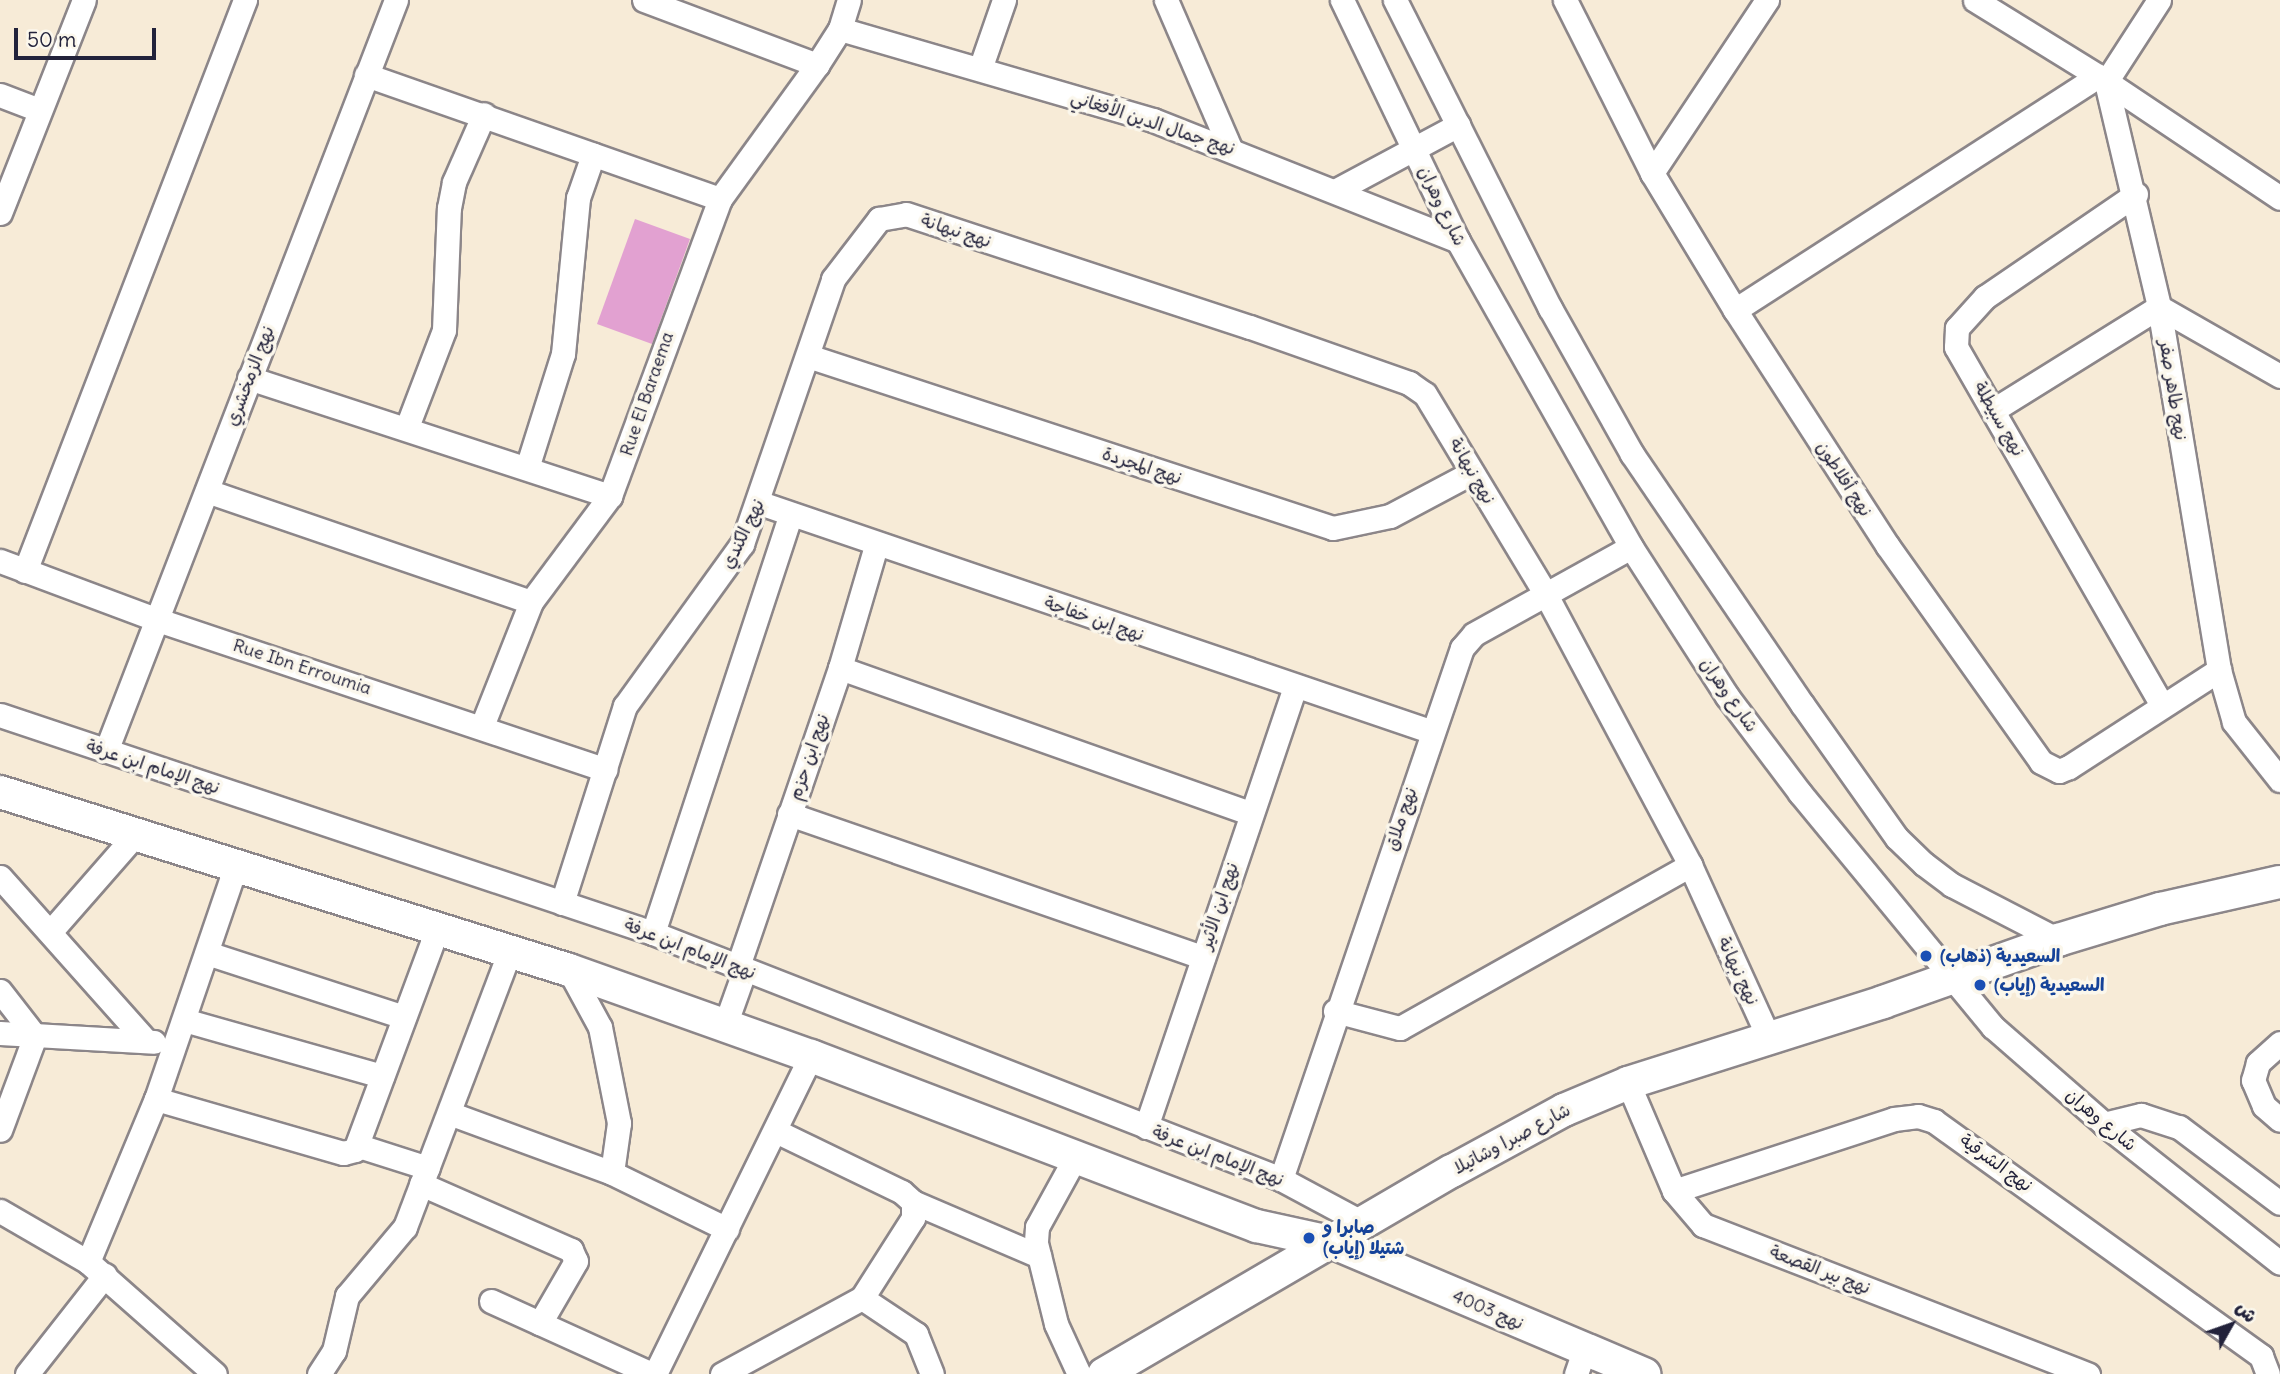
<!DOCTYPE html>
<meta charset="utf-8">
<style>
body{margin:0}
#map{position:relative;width:2280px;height:1374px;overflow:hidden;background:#f7ebd7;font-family:Delius,"Playpen Sans Arabic",sans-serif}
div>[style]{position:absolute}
.building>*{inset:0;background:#e2a1d1}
.roads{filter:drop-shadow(2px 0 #8c8689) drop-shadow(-2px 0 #8c8689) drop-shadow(0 2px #8c8689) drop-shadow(0 -2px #8c8689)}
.street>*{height:23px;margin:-11.5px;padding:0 11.5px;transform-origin:11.5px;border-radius:11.5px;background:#fff}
.secondary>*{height:32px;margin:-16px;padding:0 16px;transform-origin:16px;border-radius:16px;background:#fff}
.dots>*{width:19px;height:19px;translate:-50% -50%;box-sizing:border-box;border:4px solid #fbf7ec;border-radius:50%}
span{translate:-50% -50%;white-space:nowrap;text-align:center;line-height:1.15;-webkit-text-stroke:7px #fbf7ec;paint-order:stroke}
.street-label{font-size:18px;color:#22223b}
.transit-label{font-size:18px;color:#164399;font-weight:700}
.left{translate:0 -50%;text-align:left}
.north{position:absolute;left:2196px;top:1290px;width:70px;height:70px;-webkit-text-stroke:5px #fbf7ec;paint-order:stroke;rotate:50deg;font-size:19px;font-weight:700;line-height:28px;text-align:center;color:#22223b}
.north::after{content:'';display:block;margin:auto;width:24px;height:32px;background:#22223b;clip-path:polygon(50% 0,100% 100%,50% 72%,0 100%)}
.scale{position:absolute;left:14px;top:28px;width:142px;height:32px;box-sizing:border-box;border:4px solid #22223b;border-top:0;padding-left:9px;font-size:21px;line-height:24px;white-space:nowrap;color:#22223b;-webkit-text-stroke:5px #fbf7ec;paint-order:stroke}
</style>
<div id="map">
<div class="building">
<div style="clip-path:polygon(635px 219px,690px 239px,652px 344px,597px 324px)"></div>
</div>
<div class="roads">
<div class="street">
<div style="left:644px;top:0;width:185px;rotate:20.6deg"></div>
<div style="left:817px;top:65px;width:43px;rotate:-57.4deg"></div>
<div style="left:840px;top:29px;width:30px;rotate:-73deg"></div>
<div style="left:1166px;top:0;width:161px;rotate:66.6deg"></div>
<div style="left:1342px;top:0;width:267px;rotate:64.3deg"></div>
<div style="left:1458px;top:241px;width:352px;rotate:60.5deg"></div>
<div style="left:1631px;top:547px;width:177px;rotate:57.2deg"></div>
<div style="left:1727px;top:696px;width:121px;rotate:53deg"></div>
<div style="left:1800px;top:793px;width:303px;rotate:50.5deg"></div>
<div style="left:1993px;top:1027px;width:147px;rotate:41.1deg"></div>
<div style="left:2104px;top:1124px;width:224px;rotate:38.3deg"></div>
<div style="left:1395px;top:0;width:345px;rotate:63.3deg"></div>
<div style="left:1550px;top:308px;width:167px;rotate:60.7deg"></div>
<div style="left:1632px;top:454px;width:302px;rotate:55.8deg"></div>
<div style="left:1802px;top:704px;width:164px;rotate:54.7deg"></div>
<div style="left:1897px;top:838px;width:37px;rotate:44deg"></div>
<div style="left:1924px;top:864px;width:35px;rotate:37deg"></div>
<div style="left:1952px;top:885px;width:119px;rotate:27.4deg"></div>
<div style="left:1565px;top:0;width:194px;rotate:63.3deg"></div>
<div style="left:1652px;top:173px;width:160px;rotate:58.8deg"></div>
<div style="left:1735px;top:310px;width:280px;rotate:57.1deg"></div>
<div style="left:1887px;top:545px;width:266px;rotate:54.6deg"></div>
<div style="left:2041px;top:762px;width:20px;rotate:27deg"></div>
<div style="left:2059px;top:771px;width:11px;rotate:-22deg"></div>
<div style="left:2069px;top:767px;width:179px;rotate:-32.9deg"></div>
<div style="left:1975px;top:0;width:145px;rotate:31.7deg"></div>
<div style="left:2098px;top:76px;width:219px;rotate:33.8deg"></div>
<div style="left:2159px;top:0;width:98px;rotate:122.9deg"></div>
<div style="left:2106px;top:82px;width:231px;rotate:76.7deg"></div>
<div style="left:2159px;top:307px;width:368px;rotate:80.6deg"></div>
<div style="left:2219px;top:670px;width:54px;rotate:73.9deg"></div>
<div style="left:2234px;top:722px;width:74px;rotate:51.6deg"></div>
<div style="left:840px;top:29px;width:326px;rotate:16.2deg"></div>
<div style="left:1153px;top:120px;width:328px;rotate:21.6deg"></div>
<div style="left:980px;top:69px;width:73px;rotate:-70.8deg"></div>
<div style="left:366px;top:75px;width:375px;rotate:19.3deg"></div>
<div style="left:0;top:95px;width:42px;rotate:21deg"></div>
<div style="left:1652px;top:173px;width:208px;rotate:-56.4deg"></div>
<div style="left:1335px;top:191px;width:140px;rotate:-28.2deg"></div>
<div style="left:2136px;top:194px;width:183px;rotate:145.7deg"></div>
<div style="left:1985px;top:297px;width:42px;rotate:132.1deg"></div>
<div style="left:1957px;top:328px;width:19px;rotate:93deg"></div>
<div style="left:1956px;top:347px;width:411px;rotate:60.1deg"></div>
<div style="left:0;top:213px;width:229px;rotate:-68.5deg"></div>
<div style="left:1735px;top:310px;width:432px;rotate:-32.8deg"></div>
<div style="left:808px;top:356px;width:552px;rotate:18.14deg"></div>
<div style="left:1333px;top:528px;width:58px;rotate:-11.9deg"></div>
<div style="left:1390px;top:516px;width:92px;rotate:-28deg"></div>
<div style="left:249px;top:378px;width:380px;rotate:18.1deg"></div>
<div style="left:1995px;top:409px;width:193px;rotate:-31.9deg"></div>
<div style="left:2159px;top:307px;width:139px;rotate:29.7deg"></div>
<div style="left:407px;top:427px;width:104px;rotate:-69.1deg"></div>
<div style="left:444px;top:330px;width:122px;rotate:-87.7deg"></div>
<div style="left:449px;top:208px;width:26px;rotate:-79deg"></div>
<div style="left:454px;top:182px;width:74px;rotate:-66.2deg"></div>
<div style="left:527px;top:468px;width:120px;rotate:-72.5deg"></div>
<div style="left:563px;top:354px;width:157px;rotate:-84.5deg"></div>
<div style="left:578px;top:198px;width:46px;rotate:-70.8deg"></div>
<div style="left:207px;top:491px;width:342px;rotate:18.9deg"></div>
<div style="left:760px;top:503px;width:708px;rotate:18.79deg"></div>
<div style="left:0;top:561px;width:165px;rotate:20.5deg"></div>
<div style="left:155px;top:619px;width:475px;rotate:18.5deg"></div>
<div style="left:25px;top:571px;width:612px;rotate:-68.93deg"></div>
<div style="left:840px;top:668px;width:435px;rotate:19.5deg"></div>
<div style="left:0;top:715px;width:688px;rotate:18.46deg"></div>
<div style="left:653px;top:933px;width:674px;rotate:21.39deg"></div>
<div style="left:1281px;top:1179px;width:95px;rotate:28.2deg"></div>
<div style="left:482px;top:726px;width:133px;rotate:-68.4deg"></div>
<div style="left:531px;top:602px;width:132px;rotate:-53.3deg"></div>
<div style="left:610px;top:496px;width:317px;rotate:-69.7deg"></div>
<div style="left:720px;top:199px;width:165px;rotate:-54.1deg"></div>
<div style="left:106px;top:751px;width:805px;rotate:-68.89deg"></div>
<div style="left:789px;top:814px;width:438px;rotate:19.1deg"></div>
<div style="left:0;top:877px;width:218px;rotate:48.3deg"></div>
<div style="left:562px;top:903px;width:207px;rotate:-72.3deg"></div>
<div style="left:625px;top:706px;width:200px;rotate:-54.2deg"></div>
<div style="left:742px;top:544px;width:280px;rotate:-71deg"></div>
<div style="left:833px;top:279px;width:76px;rotate:-52.5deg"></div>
<div style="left:879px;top:219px;width:27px;rotate:-10deg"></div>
<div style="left:906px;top:214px;width:362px;rotate:18.2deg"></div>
<div style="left:1250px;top:327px;width:169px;rotate:19.4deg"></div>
<div style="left:1409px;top:383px;width:19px;rotate:35deg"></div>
<div style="left:1425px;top:394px;width:232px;rotate:58.9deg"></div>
<div style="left:1545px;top:593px;width:308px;rotate:61.9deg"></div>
<div style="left:1690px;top:865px;width:190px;rotate:65.5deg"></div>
<div style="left:51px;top:931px;width:129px;rotate:-48.8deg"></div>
<div style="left:653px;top:933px;width:441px;rotate:-71.8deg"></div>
<div style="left:207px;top:953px;width:207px;rotate:18deg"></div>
<div style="left:738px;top:966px;width:315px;rotate:-71.1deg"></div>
<div style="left:840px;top:668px;width:127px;rotate:-73.6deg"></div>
<div style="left:569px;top:970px;width:65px;rotate:61.5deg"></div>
<div style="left:600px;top:1027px;width:98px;rotate:78.8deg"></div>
<div style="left:619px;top:1123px;width:50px;rotate:98deg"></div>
<div style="left:612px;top:1173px;width:128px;rotate:26deg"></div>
<div style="left:0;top:991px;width:57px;rotate:52.1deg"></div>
<div style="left:35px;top:1036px;width:100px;rotate:110.4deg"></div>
<div style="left:1335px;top:1011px;width:67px;rotate:14.7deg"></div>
<div style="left:1400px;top:1028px;width:333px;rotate:-29.3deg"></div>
<div style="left:184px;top:1020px;width:206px;rotate:15.8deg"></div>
<div style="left:725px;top:1025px;width:59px;rotate:-70.3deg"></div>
<div style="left:0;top:1033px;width:154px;rotate:3.3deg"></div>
<div style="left:2280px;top:1043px;width:30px;rotate:138deg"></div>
<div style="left:2258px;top:1063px;width:18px;rotate:106deg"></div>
<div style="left:2253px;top:1080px;width:28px;rotate:67deg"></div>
<div style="left:2264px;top:1106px;width:21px;rotate:41deg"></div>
<div style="left:1628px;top:1083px;width:117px;rotate:66.9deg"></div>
<div style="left:1674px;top:1191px;width:45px;rotate:49.5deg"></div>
<div style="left:1703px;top:1225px;width:413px;rotate:21.2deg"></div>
<div style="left:156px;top:1099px;width:195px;rotate:16.1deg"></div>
<div style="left:343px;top:1153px;width:12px;rotate:-14deg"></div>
<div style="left:355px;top:1150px;width:236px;rotate:-69.6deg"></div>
<div style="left:449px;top:1113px;width:174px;rotate:20.2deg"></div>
<div style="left:2104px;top:1124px;width:38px;rotate:-14deg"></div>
<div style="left:2141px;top:1115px;width:40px;rotate:18deg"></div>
<div style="left:2179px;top:1127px;width:126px;rotate:37deg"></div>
<div style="left:1146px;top:1127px;width:465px;rotate:-71.3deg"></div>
<div style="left:359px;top:1146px;width:72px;rotate:17.7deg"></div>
<div style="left:1076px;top:1156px;width:81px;rotate:118.8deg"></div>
<div style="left:1037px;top:1227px;width:16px;rotate:94deg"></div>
<div style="left:1036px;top:1243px;width:83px;rotate:76.1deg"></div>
<div style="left:1056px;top:1324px;width:55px;rotate:65.3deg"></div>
<div style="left:1281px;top:1179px;width:561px;rotate:-71.18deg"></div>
<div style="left:1462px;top:648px;width:18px;rotate:-49deg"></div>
<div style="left:1474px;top:634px;width:179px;rotate:-29deg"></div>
<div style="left:421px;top:1184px;width:164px;rotate:23.7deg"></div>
<div style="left:571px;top:1250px;width:12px;rotate:66deg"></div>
<div style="left:576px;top:1261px;width:72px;rotate:120.1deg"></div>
<div style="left:1674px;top:1191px;width:231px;rotate:-18.1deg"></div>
<div style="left:1894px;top:1119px;width:24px;rotate:-7deg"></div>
<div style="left:1918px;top:1116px;width:17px;rotate:17deg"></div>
<div style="left:1934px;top:1121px;width:403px;rotate:35.7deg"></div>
<div style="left:2261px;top:1356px;width:19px;rotate:69deg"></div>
<div style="left:913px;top:1202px;width:137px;rotate:23.2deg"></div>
<div style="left:0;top:1211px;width:102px;rotate:30.1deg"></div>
<div style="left:88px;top:1262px;width:169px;rotate:41.4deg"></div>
<div style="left:88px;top:1262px;width:177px;rotate:-67.4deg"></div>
<div style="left:156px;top:1099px;width:246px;rotate:-71.1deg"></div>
<div style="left:862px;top:1298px;width:65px;rotate:33.7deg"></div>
<div style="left:916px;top:1334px;width:43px;rotate:68.2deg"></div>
<div style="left:491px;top:1301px;width:177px;rotate:24.4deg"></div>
<div style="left:27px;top:1374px;width:126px;rotate:-51.8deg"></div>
<div style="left:319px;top:1374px;width:27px;rotate:-57deg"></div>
<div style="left:334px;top:1351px;width:57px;rotate:-76.7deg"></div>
<div style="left:347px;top:1296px;width:90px;rotate:-50deg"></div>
<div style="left:405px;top:1227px;width:295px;rotate:-69.2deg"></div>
<div style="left:655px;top:1374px;width:354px;rotate:-63.9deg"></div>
<div style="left:722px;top:1374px;width:159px;rotate:-28.5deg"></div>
<div style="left:862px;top:1298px;width:95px;rotate:-57.5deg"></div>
<div style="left:913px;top:1218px;width:16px;rotate:-90deg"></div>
<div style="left:913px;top:1202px;width:15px;rotate:-138deg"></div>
<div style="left:902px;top:1192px;width:140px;rotate:-154.2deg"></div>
<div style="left:1576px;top:1374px;width:24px;rotate:-71deg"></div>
</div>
<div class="secondary">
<div style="left:0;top:792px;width:596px;rotate:17.37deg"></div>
<div style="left:569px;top:970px;width:257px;rotate:19.6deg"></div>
<div style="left:811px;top:1056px;width:477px;rotate:20.9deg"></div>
<div style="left:1257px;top:1226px;width:79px;rotate:12.4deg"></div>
<div style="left:1334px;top:1243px;width:337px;rotate:22.9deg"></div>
<div style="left:1104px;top:1374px;width:403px;rotate:-30.3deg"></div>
<div style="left:1452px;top:1171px;width:128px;rotate:-28.6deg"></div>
<div style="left:1564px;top:1110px;width:69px;rotate:-22.9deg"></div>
<div style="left:1628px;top:1083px;width:268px;rotate:-17.6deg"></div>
<div style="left:1883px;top:1002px;width:186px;rotate:-19.5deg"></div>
<div style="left:2058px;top:940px;width:107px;rotate:-16.9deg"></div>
<div style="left:2160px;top:909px;width:123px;rotate:-12.7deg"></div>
</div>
</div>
<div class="dots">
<div style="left:1926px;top:956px;background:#1a4fb4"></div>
<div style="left:1980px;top:985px;background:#1a4fb4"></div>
<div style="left:1309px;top:1238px;background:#1a4fb4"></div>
</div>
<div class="street-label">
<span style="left:1153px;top:123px;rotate:18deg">نهج جمال الدين الأفغاني</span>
<span style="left:1442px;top:206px;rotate:64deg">شارع وهران</span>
<span style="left:956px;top:231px;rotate:18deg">نهج نبهانة</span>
<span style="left:250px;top:376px;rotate:-69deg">نهج الزمخشري</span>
<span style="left:2173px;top:390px;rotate:81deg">نهج طاهر صفر</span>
<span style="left:647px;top:394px;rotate:-71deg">Rue El Baraema</span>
<span style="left:1999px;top:419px;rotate:60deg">نهج سبيطلة</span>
<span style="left:1142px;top:466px;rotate:18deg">نهج المجردة</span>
<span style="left:1472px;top:471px;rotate:60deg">نهج نبهانة</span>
<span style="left:1844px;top:479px;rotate:57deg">نهج أفلاطون</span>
<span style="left:743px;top:534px;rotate:-64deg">نهج الكندي</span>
<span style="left:1094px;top:619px;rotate:19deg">نهج إبن خفاجة</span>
<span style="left:302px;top:667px;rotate:18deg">Rue Ibn Erroumia</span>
<span style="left:1729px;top:695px;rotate:55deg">شارع وهران</span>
<span style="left:809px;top:757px;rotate:-71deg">نهج ابن حزم</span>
<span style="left:153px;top:767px;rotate:18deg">نهج الإمام ابن عرفة</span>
<span style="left:1401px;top:819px;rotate:-71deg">نهج ملاق</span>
<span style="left:1219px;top:906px;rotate:-72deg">نهج ابن الأثير</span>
<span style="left:690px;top:949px;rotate:21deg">نهج الإمام ابن عرفة</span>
<span style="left:1738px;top:971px;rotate:65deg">نهج نبهانة</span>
<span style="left:2101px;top:1120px;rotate:40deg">شارع وهران</span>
<span style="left:1512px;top:1139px;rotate:-28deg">شارع صبرا وشاتيلا</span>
<span style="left:1218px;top:1156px;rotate:21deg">نهج الإمام ابن عرفة</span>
<span style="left:1996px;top:1163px;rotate:36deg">نهج الشرقية</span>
<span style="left:1820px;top:1270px;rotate:21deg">نهج بير القصعة</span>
<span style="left:1488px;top:1310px;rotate:23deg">نهج 4003</span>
</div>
<div class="transit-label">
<span class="left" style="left:1940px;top:956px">السعيدية (ذهاب)</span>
<span class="left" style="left:1994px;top:985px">السعيدية (إياب)</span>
<span class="left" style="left:1323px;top:1238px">صابرا و<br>شتيلا (إياب)</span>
</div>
<div class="north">ش</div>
<div class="scale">50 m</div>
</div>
